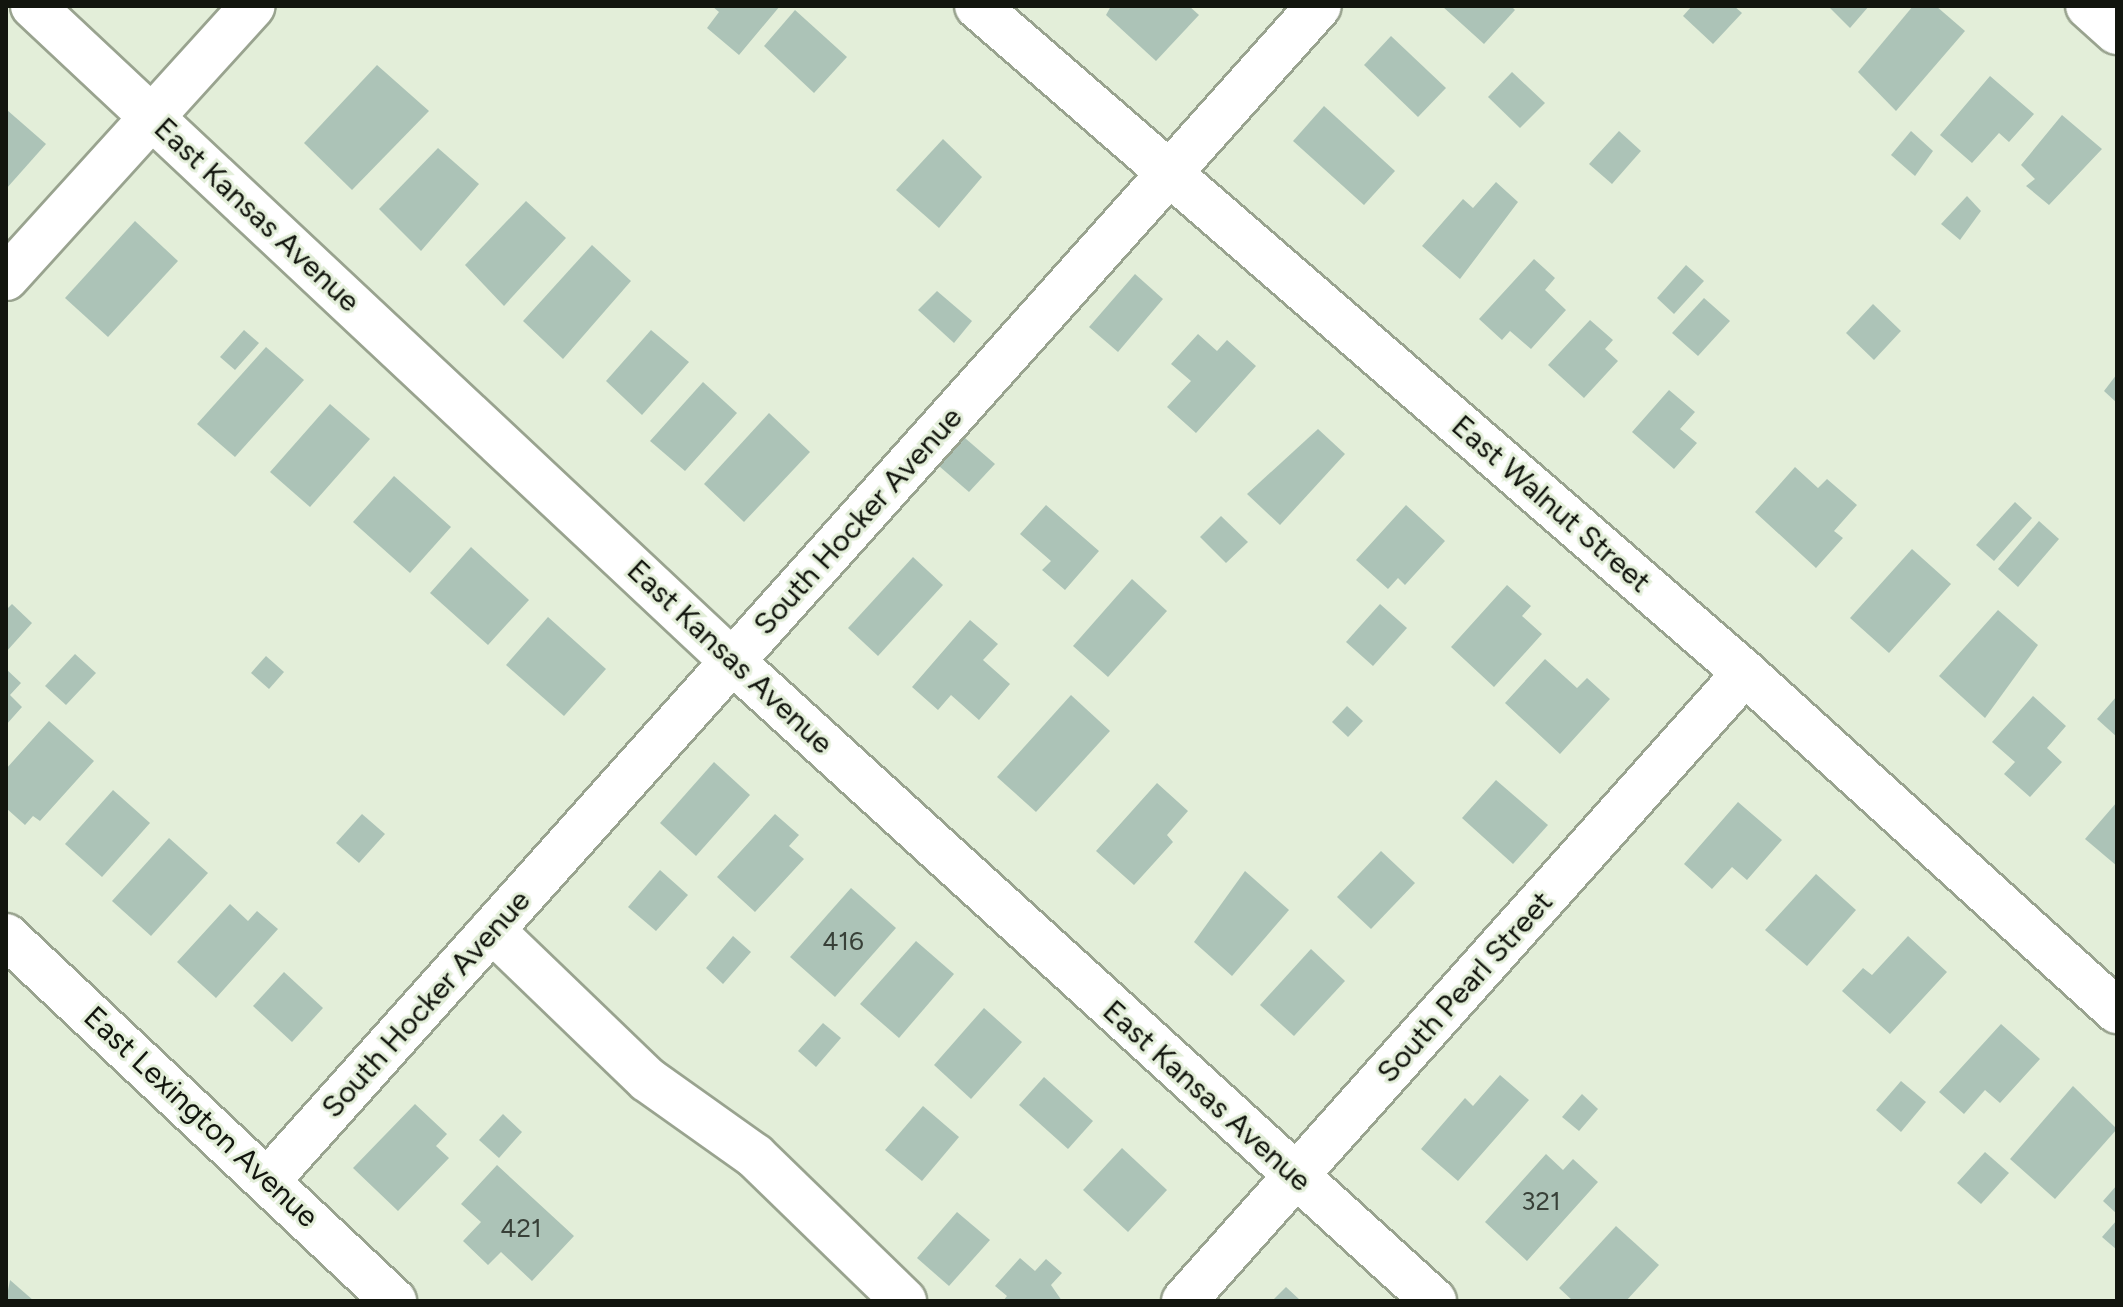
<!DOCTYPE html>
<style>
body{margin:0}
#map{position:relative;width:2123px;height:1307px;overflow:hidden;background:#e3eed9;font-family:Figtree,sans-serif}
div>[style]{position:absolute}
.building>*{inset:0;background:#acc3b7}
.roads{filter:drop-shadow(2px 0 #99a38f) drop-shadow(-2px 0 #99a38f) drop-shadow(0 2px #99a38f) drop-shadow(0 -2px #99a38f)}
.minor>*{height:44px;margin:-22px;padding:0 22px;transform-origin:22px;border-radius:22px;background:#fff}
span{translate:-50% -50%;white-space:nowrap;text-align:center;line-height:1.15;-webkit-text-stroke:6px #e3eed9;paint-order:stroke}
.number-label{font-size:26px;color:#384038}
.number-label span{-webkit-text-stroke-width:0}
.street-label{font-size:30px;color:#12150e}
.frame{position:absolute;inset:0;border:8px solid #12150e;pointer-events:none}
</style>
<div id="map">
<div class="building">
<div style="clip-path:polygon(712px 6px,780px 6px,739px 55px,707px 28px,719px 12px)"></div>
<div style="clip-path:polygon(1111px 6px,1189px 6px,1199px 15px,1156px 61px,1106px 15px)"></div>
<div style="clip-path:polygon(1442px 6px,1511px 6px,1515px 10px,1484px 44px)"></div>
<div style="clip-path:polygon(1692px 6px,1734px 6px,1742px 13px,1713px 44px,1683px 16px)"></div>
<div style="clip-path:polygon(1828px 6px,1869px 6px,1850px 28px)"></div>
<div style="clip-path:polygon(1913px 6px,1936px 6px,1965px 31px,1896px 111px,1858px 72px)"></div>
<div style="clip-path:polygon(795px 10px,847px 57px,814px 93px,764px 46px)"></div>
<div style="clip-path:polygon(1391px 36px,1446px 88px,1418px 117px,1364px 65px)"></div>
<div style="clip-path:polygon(377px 65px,429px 111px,352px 190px,304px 143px)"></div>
<div style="clip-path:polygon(1512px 72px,1545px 103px,1520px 128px,1488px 97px)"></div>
<div style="clip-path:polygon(1990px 76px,2034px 114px,2009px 142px,1999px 133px,1972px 163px,1940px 135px)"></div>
<div style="clip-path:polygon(1324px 106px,1395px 171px,1364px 205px,1293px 141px)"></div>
<div style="clip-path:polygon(7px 110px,46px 144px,6px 189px,6px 111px)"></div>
<div style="clip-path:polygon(2062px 115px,2102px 149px,2049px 205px,2026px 186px,2035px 179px,2021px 165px)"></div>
<div style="clip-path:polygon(1619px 131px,1641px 151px,1612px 184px,1589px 164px)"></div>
<div style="clip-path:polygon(1911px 131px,1933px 151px,1915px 176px,1891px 155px)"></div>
<div style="clip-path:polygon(943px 139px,982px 177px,939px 228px,896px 190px)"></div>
<div style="clip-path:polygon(438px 148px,479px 184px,421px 251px,379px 209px)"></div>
<div style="clip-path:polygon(1496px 182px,1518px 202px,1460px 279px,1422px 246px,1463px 199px,1473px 208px)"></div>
<div style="clip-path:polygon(1967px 196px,1981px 211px,1960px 240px,1941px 224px)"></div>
<div style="clip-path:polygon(526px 201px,566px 238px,504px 306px,465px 265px)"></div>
<div style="clip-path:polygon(135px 221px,178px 261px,108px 337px,65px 298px)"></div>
<div style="clip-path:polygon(592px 245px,631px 281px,563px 359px,523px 321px)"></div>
<div style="clip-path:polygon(1534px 259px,1555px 278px,1545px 290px,1566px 310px,1531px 349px,1510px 331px,1502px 340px,1479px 319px)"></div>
<div style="clip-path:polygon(1686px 265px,1704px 281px,1674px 314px,1657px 298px)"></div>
<div style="clip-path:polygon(1135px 274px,1163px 299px,1118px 352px,1089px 327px)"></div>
<div style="clip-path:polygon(937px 291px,972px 321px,954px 343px,918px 310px)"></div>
<div style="clip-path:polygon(1704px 298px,1730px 321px,1698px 356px,1672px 333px)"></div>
<div style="clip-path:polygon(1873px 304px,1901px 331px,1874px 360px,1846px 333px)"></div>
<div style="clip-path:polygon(1590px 320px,1613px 340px,1605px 349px,1618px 361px,1584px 398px,1548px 365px)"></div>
<div style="clip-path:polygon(244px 330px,259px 343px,235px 370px,220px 357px)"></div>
<div style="clip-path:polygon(651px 330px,689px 362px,642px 415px,606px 381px)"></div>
<div style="clip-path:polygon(1198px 334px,1217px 351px,1227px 340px,1256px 366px,1196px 433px,1167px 407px,1191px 381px,1171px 364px)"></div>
<div style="clip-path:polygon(266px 347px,304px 380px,235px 457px,197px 424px)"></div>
<div style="clip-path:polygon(2117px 374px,2117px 403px,2104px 391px)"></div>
<div style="clip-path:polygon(703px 382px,737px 413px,685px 471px,650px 441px)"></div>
<div style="clip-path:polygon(1669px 390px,1695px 412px,1680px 429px,1697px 443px,1674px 469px,1632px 432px)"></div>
<div style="clip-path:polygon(330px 404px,370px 439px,310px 507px,270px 472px)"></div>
<div style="clip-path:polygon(769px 413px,810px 452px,744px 522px,704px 484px)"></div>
<div style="clip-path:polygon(1318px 429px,1345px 454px,1280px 525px,1247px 494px)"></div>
<div style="clip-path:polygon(965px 438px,995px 464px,969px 492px,939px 466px)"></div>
<div style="clip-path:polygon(1795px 467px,1818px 488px,1827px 479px,1857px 505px,1834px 531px,1843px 538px,1816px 568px,1755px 512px)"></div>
<div style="clip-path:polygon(394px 476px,451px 527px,410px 573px,353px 522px)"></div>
<div style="clip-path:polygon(2015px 502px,2032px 518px,1994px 561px,1976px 545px)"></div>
<div style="clip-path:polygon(1046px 505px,1099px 551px,1065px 590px,1042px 570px,1051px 561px,1020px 534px)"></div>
<div style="clip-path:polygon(1406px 505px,1445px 541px,1405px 585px,1398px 578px,1388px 589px,1356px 560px)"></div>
<div style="clip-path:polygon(1221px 516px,1248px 542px,1226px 563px,1200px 537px)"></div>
<div style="clip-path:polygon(2039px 521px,2059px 539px,2018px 587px,1998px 569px)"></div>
<div style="clip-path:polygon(471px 547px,529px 600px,488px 645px,430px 593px)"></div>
<div style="clip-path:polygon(1912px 549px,1951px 584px,1889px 653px,1850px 618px)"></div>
<div style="clip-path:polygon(913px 557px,943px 585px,878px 656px,848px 628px)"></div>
<div style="clip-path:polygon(1132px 579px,1167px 611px,1108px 677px,1073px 646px)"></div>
<div style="clip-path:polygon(1507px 585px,1531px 606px,1522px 616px,1542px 634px,1494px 687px,1451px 647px)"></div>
<div style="clip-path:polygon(12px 604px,32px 623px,6px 652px,6px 610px)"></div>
<div style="clip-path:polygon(1380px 604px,1407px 628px,1373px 666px,1346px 642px)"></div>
<div style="clip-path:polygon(1998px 610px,2038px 645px,1985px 718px,1939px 676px)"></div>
<div style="clip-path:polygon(548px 617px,606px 669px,564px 716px,506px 665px)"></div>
<div style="clip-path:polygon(970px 620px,998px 644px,983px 660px,1010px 684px,979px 720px,951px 695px,938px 710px,912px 687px)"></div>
<div style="clip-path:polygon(75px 654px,96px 673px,66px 705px,45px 686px)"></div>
<div style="clip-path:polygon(266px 656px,284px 672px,269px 689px,251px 673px)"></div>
<div style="clip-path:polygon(1545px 659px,1577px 688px,1587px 678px,1610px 699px,1560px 754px,1505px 703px)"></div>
<div style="clip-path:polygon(6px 669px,21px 683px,10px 695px,22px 707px,6px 725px)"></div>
<div style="clip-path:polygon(1071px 695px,1110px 731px,1036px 812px,997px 777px)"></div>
<div style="clip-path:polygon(2033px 696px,2066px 726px,2047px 748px,2062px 762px,2030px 797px,2004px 774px,2015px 762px,1992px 742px)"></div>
<div style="clip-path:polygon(2117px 696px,2117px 737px,2097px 719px)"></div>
<div style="clip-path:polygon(1347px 706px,1363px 721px,1348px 737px,1332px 722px)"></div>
<div style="clip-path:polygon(49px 721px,94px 761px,40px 821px,33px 816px,25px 825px,6px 808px,6px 769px)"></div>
<div style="clip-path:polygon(714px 762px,750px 795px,696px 856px,660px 823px)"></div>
<div style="clip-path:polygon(1496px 780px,1548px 825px,1513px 864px,1462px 818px)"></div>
<div style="clip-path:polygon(1157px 783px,1188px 811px,1167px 835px,1173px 842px,1134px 885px,1096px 851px)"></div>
<div style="clip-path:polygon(113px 790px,150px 823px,102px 877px,65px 844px)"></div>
<div style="clip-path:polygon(1738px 802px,1782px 840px,1747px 880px,1732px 867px,1712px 889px,1684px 864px)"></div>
<div style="clip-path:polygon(2117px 802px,2117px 866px,2085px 839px)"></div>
<div style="clip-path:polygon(362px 814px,385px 834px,359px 863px,336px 843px)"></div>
<div style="clip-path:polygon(775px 814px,799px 835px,789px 846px,804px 859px,755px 912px,717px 877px)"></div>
<div style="clip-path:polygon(169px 838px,208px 873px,151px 936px,112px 901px)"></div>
<div style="clip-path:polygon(1381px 851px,1415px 883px,1371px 929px,1337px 897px)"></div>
<div style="clip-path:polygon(660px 870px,688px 895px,656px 931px,628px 907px)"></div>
<div style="clip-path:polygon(1245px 871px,1289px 910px,1232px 976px,1194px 942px)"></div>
<div style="clip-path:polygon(1816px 874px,1856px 910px,1807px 966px,1765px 930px)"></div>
<div style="clip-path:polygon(851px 888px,896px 928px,835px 997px,790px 957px)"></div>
<div style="clip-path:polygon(230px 904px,248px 921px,257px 911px,278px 929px,216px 998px,177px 962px)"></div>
<div style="clip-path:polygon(733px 936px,751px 952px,723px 984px,706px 968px)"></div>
<div style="clip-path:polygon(1908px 936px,1947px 972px,1890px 1034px,1842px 991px,1863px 968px,1872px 975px)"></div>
<div style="clip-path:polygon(916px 941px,954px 974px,899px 1038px,860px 1004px)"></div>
<div style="clip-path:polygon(1311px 949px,1345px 981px,1294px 1036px,1260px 1005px)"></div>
<div style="clip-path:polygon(284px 972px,323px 1008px,292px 1042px,253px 1006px)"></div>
<div style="clip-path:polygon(984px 1008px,1022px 1042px,971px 1099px,934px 1065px)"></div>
<div style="clip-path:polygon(823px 1023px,841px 1038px,816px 1067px,798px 1051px)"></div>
<div style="clip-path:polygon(2001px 1024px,2040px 1059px,2000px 1103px,1985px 1090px,1964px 1114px,1939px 1092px)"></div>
<div style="clip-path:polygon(1500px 1075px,1529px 1100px,1458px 1181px,1421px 1149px,1465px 1098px,1473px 1106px)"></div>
<div style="clip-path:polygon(1044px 1077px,1093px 1121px,1068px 1149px,1019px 1105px)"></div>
<div style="clip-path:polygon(1901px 1081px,1926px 1102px,1901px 1132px,1876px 1110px)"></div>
<div style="clip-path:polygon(2073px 1086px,2117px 1129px,2055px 1199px,2010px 1159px)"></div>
<div style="clip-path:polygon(1582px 1094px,1598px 1109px,1579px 1131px,1562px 1117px)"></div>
<div style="clip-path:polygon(415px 1104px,447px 1134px,436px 1146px,449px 1158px,398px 1211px,353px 1168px)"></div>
<div style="clip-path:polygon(923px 1106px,959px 1137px,922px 1181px,885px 1150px)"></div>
<div style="clip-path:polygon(503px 1114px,522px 1132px,499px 1158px,479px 1140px)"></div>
<div style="clip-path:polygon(1122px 1148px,1167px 1190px,1128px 1232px,1083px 1190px)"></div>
<div style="clip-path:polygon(1985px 1152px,2009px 1173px,1981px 1204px,1957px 1183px)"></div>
<div style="clip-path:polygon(1546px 1154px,1563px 1170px,1573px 1159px,1598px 1182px,1527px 1261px,1485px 1222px)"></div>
<div style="clip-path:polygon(497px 1165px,574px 1236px,532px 1281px,501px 1252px,488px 1265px,463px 1241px,481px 1222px,461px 1204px)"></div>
<div style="clip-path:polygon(2117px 1185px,2117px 1214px,2103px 1201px)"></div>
<div style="clip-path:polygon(957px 1212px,990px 1240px,949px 1286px,917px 1258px)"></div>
<div style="clip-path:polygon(2117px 1220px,2117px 1250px,2102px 1237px)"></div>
<div style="clip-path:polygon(1616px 1226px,1659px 1265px,1626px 1301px,1573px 1301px,1559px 1288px)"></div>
<div style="clip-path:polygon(1020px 1258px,1035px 1271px,1046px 1259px,1062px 1273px,1051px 1285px,1062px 1301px,1003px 1301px,1007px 1296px,995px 1286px)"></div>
<div style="clip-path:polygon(10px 1280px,34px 1301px,6px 1301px)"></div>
<div style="clip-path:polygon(1286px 1287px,1301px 1301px,1272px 1301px)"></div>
</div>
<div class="roads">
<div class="minor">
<div style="left:33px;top:6px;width:958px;rotate:43.14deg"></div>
<div style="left:732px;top:661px;width:950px;rotate:42.35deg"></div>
<div style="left:977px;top:6px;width:1017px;rotate:40.97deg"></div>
<div style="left:1745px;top:673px;width:503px;rotate:42.26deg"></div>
<div style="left:2088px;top:6px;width:39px;rotate:42deg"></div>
<div style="left:6px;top:278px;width:367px;rotate:-47.8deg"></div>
<div style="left:492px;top:930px;width:216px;rotate:43.9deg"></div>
<div style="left:648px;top:1080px;width:131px;rotate:35.4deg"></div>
<div style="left:755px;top:1156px;width:208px;rotate:44.2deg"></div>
<div style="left:6px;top:936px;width:533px;rotate:43.25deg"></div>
<div style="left:269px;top:1179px;width:1574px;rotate:-48.17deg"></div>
<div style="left:1184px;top:1301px;width:842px;rotate:-48.23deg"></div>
</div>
</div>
<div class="number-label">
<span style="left:843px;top:942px">416</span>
<span style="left:1541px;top:1202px">321</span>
<span style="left:521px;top:1229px">421</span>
</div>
<div class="street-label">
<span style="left:257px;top:215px;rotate:43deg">East Kansas Avenue</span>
<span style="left:1551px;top:504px;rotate:41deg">East Walnut Street</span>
<span style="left:858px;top:521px;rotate:-48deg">South Hocker Avenue</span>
<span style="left:730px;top:657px;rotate:43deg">East Kansas Avenue</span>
<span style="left:1465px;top:987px;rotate:-48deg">South Pearl Street</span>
<span style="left:426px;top:1004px;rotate:-48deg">South Hocker Avenue</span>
<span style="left:1207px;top:1096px;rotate:42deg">East Kansas Avenue</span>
<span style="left:201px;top:1117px;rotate:43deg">East Lexington Avenue</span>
</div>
<div class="frame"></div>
</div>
